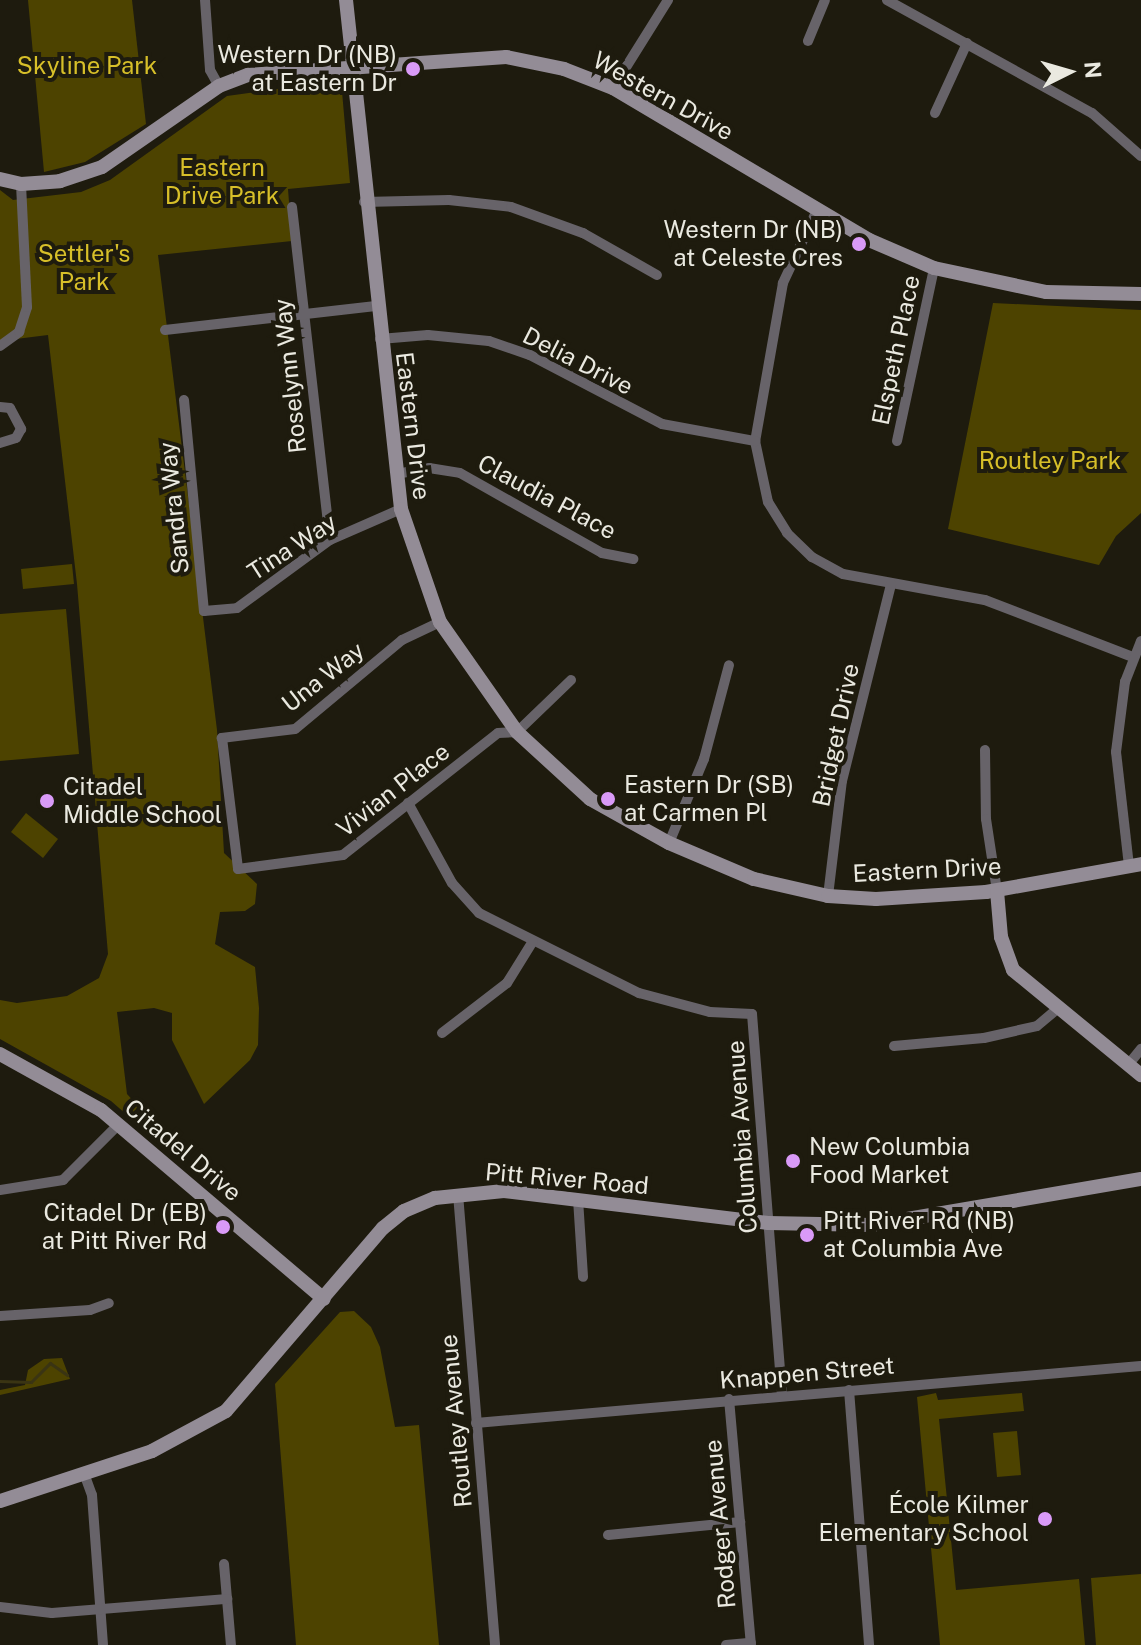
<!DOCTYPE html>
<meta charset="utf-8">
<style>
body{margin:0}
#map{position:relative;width:1141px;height:1645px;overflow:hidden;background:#1e1b0e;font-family:"Public Sans",sans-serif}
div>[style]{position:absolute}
.green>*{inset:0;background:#4d4300}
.stream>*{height:3px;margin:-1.5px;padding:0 1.5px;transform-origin:1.5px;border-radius:1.5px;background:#3a3413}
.street>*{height:10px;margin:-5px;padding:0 5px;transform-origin:5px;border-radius:5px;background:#676369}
.secondary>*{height:14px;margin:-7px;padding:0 7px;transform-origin:7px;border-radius:7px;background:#938c96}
.dots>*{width:22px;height:22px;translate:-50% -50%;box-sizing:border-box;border:4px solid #1e1b0e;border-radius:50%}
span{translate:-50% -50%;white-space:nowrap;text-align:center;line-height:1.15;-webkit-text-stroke:8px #1e1b0e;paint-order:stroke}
.poi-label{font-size:24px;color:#eae9e0}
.right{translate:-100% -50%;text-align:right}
.left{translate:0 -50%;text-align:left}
.park-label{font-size:24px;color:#d7bf29}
.street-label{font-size:24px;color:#eae9e0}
.north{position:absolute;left:1029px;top:32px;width:80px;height:80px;-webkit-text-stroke:6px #1e1b0e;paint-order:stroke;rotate:85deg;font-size:22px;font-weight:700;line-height:32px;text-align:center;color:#eae9e0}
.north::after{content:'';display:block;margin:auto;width:28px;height:36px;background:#eae9e0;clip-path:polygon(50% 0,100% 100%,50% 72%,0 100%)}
</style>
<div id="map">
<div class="green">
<div style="clip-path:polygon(28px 0,132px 0,146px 124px,85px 162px,44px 172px)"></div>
<div style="clip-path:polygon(341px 80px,350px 183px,288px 189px,292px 241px,158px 255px,217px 730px,224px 853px,257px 884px,255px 904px,245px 911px,220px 912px,215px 944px,255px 967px,259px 1008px,258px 1045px,250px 1060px,204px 1104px,172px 1040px,172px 1013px,154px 1008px,117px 1012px,127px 1094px,157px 1127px,150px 1135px,111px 1101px,0 1039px,0 1000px,17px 1003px,67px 996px,99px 978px,108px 954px,77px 584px,48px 335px,0 341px,0 190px,13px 200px,81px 192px,110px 180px,227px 96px)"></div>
<div style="clip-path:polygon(993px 303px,1141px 310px,1141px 513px,1116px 536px,1099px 565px,948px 529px)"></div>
<div style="clip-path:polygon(72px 564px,74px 584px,23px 589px,21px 569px)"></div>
<div style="clip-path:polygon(66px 609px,79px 754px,0 761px,0 614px)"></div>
<div style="clip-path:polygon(26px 813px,58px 839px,43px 858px,11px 832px)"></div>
<div style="clip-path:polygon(354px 1311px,371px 1327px,380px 1347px,395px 1427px,419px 1425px,439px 1645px,296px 1645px,275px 1384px,340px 1312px)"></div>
<div style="clip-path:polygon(62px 1358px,70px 1379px,0 1395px,0 1390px,25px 1385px,28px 1370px,44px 1359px)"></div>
<div style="clip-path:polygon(936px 1393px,938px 1400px,1022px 1393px,1024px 1411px,939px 1419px,956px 1590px,1079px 1579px,1085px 1645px,940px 1645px,917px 1397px)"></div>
<div style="clip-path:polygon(1017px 1431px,1021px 1475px,997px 1477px,993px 1433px)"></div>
<div style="clip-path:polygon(1141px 1574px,1141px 1645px,1096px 1645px,1091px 1578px)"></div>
</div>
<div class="stream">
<div style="left:0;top:1381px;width:31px;rotate:2deg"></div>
<div style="left:31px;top:1382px;width:27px;rotate:-45deg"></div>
<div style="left:50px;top:1363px;width:21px;rotate:35deg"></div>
</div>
<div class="street">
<div style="left:205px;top:0;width:70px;rotate:85.9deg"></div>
<div style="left:210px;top:70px;width:18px;rotate:61deg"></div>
<div style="left:887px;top:0;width:234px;rotate:28.9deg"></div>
<div style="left:1092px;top:113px;width:65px;rotate:41.3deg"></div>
<div style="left:808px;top:41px;width:44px;rotate:-67.5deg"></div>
<div style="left:613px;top:88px;width:104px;rotate:-58deg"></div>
<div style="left:935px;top:113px;width:77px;rotate:-65.4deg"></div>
<div style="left:364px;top:202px;width:85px;rotate:-1.3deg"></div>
<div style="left:449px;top:200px;width:62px;rotate:6.4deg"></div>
<div style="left:511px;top:207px;width:77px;rotate:19.9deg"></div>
<div style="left:583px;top:233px;width:85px;rotate:29.6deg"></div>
<div style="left:292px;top:207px;width:335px;rotate:83.5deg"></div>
<div style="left:817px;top:210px;width:81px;rotate:115deg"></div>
<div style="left:783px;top:283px;width:160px;rotate:100deg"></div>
<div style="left:755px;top:441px;width:62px;rotate:78deg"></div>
<div style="left:768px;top:502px;width:36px;rotate:58deg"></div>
<div style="left:787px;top:533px;width:35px;rotate:44deg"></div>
<div style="left:812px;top:557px;width:35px;rotate:29deg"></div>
<div style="left:843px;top:574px;width:144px;rotate:10.4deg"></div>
<div style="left:985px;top:600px;width:159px;rotate:21.1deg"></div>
<div style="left:165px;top:330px;width:212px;rotate:-6.5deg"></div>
<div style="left:380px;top:339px;width:48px;rotate:-4.8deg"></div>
<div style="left:428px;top:335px;width:61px;rotate:5.6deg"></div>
<div style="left:489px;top:341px;width:43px;rotate:18.9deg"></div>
<div style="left:530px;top:355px;width:149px;rotate:27.6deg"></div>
<div style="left:662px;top:424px;width:95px;rotate:10.4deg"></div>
<div style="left:0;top:346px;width:24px;rotate:-36deg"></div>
<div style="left:19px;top:332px;width:26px;rotate:-72deg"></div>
<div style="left:27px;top:307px;width:123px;rotate:-92.8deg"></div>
<div style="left:184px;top:400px;width:212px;rotate:84.6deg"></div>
<div style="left:204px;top:611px;width:33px;rotate:-5deg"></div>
<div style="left:237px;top:608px;width:115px;rotate:-36.2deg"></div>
<div style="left:330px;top:540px;width:77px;rotate:-23.6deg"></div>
<div style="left:0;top:407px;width:10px;rotate:6deg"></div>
<div style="left:10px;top:408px;width:24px;rotate:62deg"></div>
<div style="left:21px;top:429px;width:10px;rotate:119deg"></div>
<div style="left:16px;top:438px;width:17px;rotate:163deg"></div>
<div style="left:897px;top:441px;width:177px;rotate:-77.9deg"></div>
<div style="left:396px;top:474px;width:34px;rotate:-10deg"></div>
<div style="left:429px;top:468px;width:31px;rotate:9deg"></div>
<div style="left:460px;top:473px;width:163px;rotate:29.4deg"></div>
<div style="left:602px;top:553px;width:32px;rotate:11deg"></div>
<div style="left:440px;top:622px;width:42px;rotate:154.7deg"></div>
<div style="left:402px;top:640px;width:139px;rotate:140.2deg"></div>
<div style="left:295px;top:729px;width:74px;rotate:173deg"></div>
<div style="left:222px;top:738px;width:132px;rotate:83deg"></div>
<div style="left:238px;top:869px;width:106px;rotate:-7.6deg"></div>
<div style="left:343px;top:855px;width:197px;rotate:-38.2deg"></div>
<div style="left:498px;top:733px;width:19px;rotate:-3deg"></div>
<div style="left:517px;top:732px;width:75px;rotate:-43.9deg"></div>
<div style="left:985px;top:750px;width:69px;rotate:89.2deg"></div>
<div style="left:986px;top:819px;width:73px;rotate:81.3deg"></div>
<div style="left:408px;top:803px;width:91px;rotate:61.2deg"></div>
<div style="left:452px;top:883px;width:40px;rotate:48deg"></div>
<div style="left:479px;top:913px;width:179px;rotate:26.6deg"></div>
<div style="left:639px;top:993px;width:73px;rotate:15deg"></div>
<div style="left:710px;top:1012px;width:42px;rotate:2.7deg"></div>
<div style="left:752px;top:1014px;width:381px;rotate:85.5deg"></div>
<div style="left:669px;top:843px;width:91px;rotate:-67.4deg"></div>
<div style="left:704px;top:759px;width:97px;rotate:-75.1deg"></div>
<div style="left:1129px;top:866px;width:115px;rotate:-96.5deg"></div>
<div style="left:1116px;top:752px;width:71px;rotate:-82.7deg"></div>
<div style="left:1125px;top:682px;width:44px;rotate:-68.7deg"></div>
<div style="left:828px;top:896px;width:116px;rotate:-83.1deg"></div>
<div style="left:842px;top:781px;width:203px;rotate:-76deg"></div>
<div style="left:442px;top:1033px;width:82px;rotate:-37.6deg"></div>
<div style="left:507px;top:983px;width:49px;rotate:-58.2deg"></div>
<div style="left:894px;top:1046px;width:90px;rotate:-5.1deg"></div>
<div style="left:984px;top:1038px;width:54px;rotate:-12.8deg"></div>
<div style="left:1037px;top:1026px;width:25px;rotate:-40deg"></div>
<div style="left:1128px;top:1065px;width:21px;rotate:-51deg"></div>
<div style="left:0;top:1190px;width:64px;rotate:-9deg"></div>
<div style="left:63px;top:1180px;width:79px;rotate:-45deg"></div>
<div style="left:458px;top:1194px;width:453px;rotate:85.3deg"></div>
<div style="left:578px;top:1199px;width:78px;rotate:86.3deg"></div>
<div style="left:0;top:1316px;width:90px;rotate:-3.8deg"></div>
<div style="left:90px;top:1310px;width:20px;rotate:-20deg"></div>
<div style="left:849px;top:1390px;width:256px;rotate:85.5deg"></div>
<div style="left:729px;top:1399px;width:247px;rotate:84.9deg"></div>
<div style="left:476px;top:1423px;width:667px;rotate:-4.9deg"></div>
<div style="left:85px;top:1476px;width:20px;rotate:70deg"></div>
<div style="left:92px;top:1495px;width:150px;rotate:85.8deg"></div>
<div style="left:608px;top:1535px;width:133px;rotate:-5.6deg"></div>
<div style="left:224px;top:1564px;width:81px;rotate:85.1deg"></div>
<div style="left:0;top:1607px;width:52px;rotate:6.6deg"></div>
<div style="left:52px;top:1613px;width:176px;rotate:-4.6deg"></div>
<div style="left:726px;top:1645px;width:25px;rotate:-5deg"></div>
</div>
<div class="secondary">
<div style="left:346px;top:0;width:512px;rotate:83.83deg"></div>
<div style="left:401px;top:509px;width:120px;rotate:71deg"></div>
<div style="left:440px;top:622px;width:134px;rotate:55deg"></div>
<div style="left:517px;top:732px;width:99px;rotate:42.5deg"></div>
<div style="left:590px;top:799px;width:90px;rotate:29.1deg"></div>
<div style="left:669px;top:843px;width:92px;rotate:23deg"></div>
<div style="left:754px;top:879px;width:76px;rotate:12.9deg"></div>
<div style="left:828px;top:896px;width:48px;rotate:3.6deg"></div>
<div style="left:876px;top:899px;width:110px;rotate:-3.6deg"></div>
<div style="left:986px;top:892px;width:158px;rotate:-10.2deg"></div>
<div style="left:0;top:179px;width:22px;rotate:13deg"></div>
<div style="left:21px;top:184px;width:39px;rotate:-4deg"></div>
<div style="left:60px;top:181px;width:44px;rotate:-18.4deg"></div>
<div style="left:102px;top:167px;width:142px;rotate:-34.7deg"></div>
<div style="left:219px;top:86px;width:31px;rotate:-21deg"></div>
<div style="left:248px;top:75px;width:259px;rotate:-4deg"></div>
<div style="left:506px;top:57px;width:59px;rotate:11.7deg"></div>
<div style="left:564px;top:69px;width:53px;rotate:21.2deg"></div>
<div style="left:613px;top:88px;width:298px;rotate:30.7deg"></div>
<div style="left:869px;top:240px;width:71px;rotate:23.3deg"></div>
<div style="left:934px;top:268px;width:115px;rotate:12.1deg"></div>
<div style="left:1046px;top:292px;width:95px;rotate:1.2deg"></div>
<div style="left:997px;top:891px;width:46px;rotate:85deg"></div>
<div style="left:1001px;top:937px;width:35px;rotate:70deg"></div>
<div style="left:1013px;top:970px;width:166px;rotate:39.4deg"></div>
<div style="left:0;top:1054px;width:115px;rotate:29deg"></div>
<div style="left:101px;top:1110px;width:292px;rotate:40.3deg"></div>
<div style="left:0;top:1501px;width:160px;rotate:-18.2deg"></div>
<div style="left:152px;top:1451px;width:84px;rotate:-28.4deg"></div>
<div style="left:226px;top:1411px;width:241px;rotate:-49.4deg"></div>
<div style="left:383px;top:1228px;width:27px;rotate:-39deg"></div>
<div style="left:404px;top:1211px;width:34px;rotate:-23deg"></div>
<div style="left:435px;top:1198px;width:69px;rotate:-5.8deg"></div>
<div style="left:504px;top:1191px;width:266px;rotate:6.9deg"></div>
<div style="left:768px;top:1223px;width:104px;rotate:1.1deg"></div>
<div style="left:872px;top:1225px;width:273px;rotate:-9.7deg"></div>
</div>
<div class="dots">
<div style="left:413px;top:69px;background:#d99af7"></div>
<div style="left:859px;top:244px;background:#d99af7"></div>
<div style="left:608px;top:799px;background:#d99af7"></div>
<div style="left:47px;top:801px;background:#d99af7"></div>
<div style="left:793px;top:1161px;background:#d99af7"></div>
<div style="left:223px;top:1227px;background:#d99af7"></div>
<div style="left:807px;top:1235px;background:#d99af7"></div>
<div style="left:1045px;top:1519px;background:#d99af7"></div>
</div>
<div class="poi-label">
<span class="right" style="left:397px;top:69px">Western Dr (NB)<br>at Eastern Dr</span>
<span class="right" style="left:843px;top:244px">Western Dr (NB)<br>at Celeste Cres</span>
<span class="left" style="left:624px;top:799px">Eastern Dr (SB)<br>at Carmen Pl</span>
<span class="left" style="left:63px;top:801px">Citadel<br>Middle School</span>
<span class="left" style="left:809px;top:1161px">New Columbia<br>Food Market</span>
<span class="right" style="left:207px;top:1227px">Citadel Dr (EB)<br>at Pitt River Rd</span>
<span class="left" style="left:823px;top:1235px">Pitt River Rd (NB)<br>at Columbia Ave</span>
<span class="right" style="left:1029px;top:1519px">École Kilmer<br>Elementary School</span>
</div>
<div class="park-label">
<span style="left:87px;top:66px">Skyline Park</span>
<span style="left:222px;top:182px">Eastern<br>Drive Park</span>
<span style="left:84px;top:268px">Settler's<br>Park</span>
<span style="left:1050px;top:461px">Routley Park</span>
</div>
<div class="street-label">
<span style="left:663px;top:96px;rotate:29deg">Western Drive</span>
<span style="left:896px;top:350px;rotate:-78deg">Elspeth Place</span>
<span style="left:578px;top:361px;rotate:27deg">Delia Drive</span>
<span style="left:290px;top:376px;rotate:-96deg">Roselynn Way</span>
<span style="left:413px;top:426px;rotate:83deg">Eastern Drive</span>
<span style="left:547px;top:497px;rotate:28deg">Claudia Place</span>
<span style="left:174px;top:508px;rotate:-96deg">Sandra Way</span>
<span style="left:292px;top:547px;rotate:-33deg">Tina Way</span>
<span style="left:323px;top:677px;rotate:-38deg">Una Way</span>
<span style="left:836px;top:735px;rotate:-78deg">Bridget Drive</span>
<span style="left:393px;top:790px;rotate:-38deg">Vivian Place</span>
<span style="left:927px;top:870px;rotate:-3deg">Eastern Drive</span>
<span style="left:742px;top:1137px;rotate:-94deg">Columbia Avenue</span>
<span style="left:183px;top:1150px;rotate:40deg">Citadel Drive</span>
<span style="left:567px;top:1179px;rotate:5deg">Pitt River Road</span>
<span style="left:807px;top:1373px;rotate:-5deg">Knappen Street</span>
<span style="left:456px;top:1421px;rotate:-95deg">Routley Avenue</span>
<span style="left:720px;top:1524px;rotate:-95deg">Rodger Avenue</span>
</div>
<div class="north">N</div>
</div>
